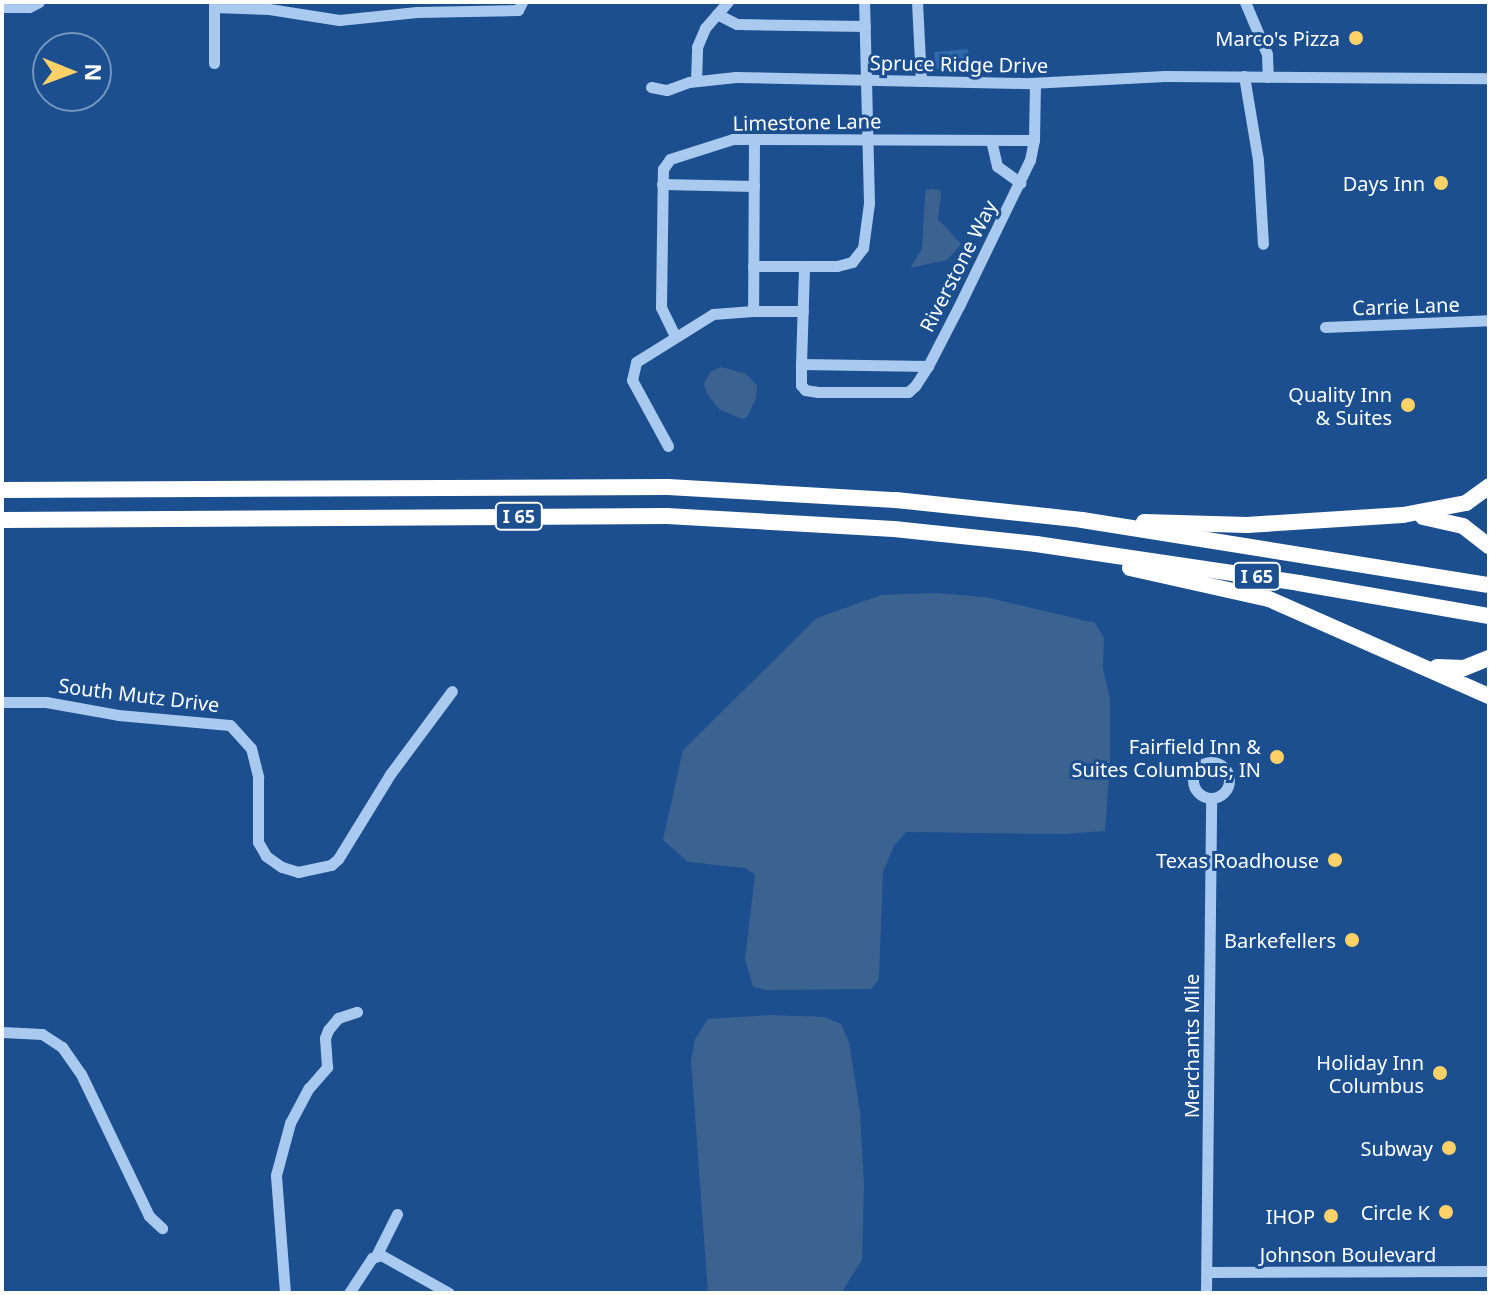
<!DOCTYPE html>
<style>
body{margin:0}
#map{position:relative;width:1491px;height:1295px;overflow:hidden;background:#1b4f8f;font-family:"Noto Sans",sans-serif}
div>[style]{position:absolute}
.green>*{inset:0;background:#2e69ad}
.water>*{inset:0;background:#3c6290}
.minor>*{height:11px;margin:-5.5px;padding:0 5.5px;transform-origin:5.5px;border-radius:5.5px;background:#a9c9ee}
.minor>.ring{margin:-5.5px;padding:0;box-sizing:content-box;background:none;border:11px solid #a9c9ee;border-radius:50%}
.highway>*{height:16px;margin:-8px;padding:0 8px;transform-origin:8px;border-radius:8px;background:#fff}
.dots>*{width:22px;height:22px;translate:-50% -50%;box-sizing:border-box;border:4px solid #1b4f8f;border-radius:50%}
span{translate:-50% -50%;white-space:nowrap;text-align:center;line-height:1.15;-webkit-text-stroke:6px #1b4f8f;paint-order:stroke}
.shield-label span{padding:2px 6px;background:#1b4f8f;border:2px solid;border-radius:6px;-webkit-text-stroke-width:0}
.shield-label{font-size:18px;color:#fff;font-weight:700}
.poi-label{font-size:20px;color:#fff}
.right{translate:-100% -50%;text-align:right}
.street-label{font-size:20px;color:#fff}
.frame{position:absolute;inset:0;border:4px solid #fff;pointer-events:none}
.north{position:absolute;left:32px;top:32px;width:80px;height:80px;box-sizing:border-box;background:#1b4f8f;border:2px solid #7695bc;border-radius:50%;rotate:91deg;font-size:22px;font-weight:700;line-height:32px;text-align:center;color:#fff}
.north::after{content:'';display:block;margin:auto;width:28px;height:36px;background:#ffd166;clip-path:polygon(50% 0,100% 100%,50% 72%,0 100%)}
</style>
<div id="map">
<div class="green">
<div style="clip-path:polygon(968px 49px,970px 67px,936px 69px,934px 52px)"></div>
</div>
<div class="water">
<div style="clip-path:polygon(933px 189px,940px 190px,941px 195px,938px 219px,961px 244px,947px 260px,910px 268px,922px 249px,925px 196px,926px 190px)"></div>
<div style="clip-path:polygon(721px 367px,746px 374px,757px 385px,756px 399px,747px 417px,742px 419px,719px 409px,707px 394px,704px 384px,710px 372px)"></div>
<div style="clip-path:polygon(935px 593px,985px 597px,1095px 623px,1104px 638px,1103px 669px,1110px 699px,1110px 763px,1105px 831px,1063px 834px,906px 832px,894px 846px,883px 872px,879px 979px,871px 989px,767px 990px,753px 987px,745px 959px,755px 875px,745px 868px,688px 862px,663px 840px,683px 750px,817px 618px,881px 595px)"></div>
<div style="clip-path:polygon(770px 1015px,824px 1017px,841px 1024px,849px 1042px,860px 1112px,864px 1184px,862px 1260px,841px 1293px,708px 1293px,691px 1060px,695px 1039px,708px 1019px)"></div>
</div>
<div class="minor">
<div style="left:214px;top:2px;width:5px;rotate:90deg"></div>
<div style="left:214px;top:7px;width:55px;rotate:2.1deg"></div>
<div style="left:269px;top:9px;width:71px;rotate:8.9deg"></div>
<div style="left:339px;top:20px;width:78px;rotate:-5.9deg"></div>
<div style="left:417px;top:12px;width:101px;rotate:-1.1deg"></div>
<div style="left:518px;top:10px;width:9px;rotate:-63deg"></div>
<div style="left:917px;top:2px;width:79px;rotate:87.1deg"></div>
<div style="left:1245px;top:2px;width:56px;rotate:67.1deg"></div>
<div style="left:1267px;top:54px;width:23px;rotate:88deg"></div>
<div style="left:2px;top:7px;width:27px"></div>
<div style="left:29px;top:7px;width:11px;rotate:-27deg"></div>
<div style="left:717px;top:14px;width:22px;rotate:27deg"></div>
<div style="left:737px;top:24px;width:128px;rotate:0.9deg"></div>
<div style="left:214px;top:63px;width:56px;rotate:-90deg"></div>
<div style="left:1244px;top:76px;width:85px;rotate:80.5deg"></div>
<div style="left:1258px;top:160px;width:84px;rotate:86.6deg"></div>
<div style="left:696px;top:81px;width:34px;rotate:-88deg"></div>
<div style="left:697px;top:47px;width:21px;rotate:-67deg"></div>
<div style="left:705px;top:28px;width:35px;rotate:-49deg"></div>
<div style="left:651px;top:87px;width:16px;rotate:11deg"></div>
<div style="left:667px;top:90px;width:23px;rotate:-20deg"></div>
<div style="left:689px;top:82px;width:47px;rotate:-6.1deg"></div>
<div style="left:736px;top:77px;width:294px;rotate:1.2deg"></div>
<div style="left:1030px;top:83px;width:135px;rotate:-3deg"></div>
<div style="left:1165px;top:76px;width:324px;rotate:0.4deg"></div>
<div style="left:754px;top:139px;width:172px;rotate:90.3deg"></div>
<div style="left:753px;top:311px;width:50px"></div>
<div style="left:991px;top:140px;width:27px;rotate:77deg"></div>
<div style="left:997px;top:166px;width:29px;rotate:36deg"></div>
<div style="left:662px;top:184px;width:92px;rotate:1.2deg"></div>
<div style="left:753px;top:266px;width:84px"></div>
<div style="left:837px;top:266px;width:16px;rotate:-15deg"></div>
<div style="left:852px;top:262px;width:18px;rotate:-52deg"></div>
<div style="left:863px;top:248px;width:45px;rotate:-82.4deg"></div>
<div style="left:869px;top:203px;width:201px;rotate:-91.4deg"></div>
<div style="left:1325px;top:327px;width:164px;rotate:-2.4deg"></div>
<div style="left:675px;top:336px;width:32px;rotate:-116deg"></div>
<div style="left:661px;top:307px;width:138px;rotate:-89.2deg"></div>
<div style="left:663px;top:169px;width:12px;rotate:-55deg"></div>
<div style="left:670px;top:159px;width:66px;rotate:-17.6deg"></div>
<div style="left:733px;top:139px;width:301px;rotate:0.2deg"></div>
<div style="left:801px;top:364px;width:97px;rotate:-88.2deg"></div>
<div style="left:928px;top:366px;width:127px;rotate:-179.1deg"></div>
<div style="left:801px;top:364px;width:21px;rotate:90deg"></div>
<div style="left:801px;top:385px;width:6px;rotate:51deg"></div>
<div style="left:805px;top:390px;width:13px;rotate:9deg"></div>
<div style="left:818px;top:392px;width:90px"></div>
<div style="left:908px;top:392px;width:9px;rotate:-41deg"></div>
<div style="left:915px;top:386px;width:24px;rotate:-57deg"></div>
<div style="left:928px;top:366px;width:68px;rotate:-62.7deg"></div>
<div style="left:959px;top:306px;width:162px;rotate:-64.1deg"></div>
<div style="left:1030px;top:160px;width:20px;rotate:-79deg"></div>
<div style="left:1034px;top:140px;width:57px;rotate:-89deg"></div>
<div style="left:668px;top:446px;width:75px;rotate:-118.6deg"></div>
<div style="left:632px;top:380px;width:18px;rotate:-77deg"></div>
<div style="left:636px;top:362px;width:91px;rotate:-31.9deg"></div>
<div style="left:713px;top:314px;width:40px;rotate:-4.3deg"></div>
<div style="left:2px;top:702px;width:44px"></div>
<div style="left:46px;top:702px;width:73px;rotate:10.2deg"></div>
<div style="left:118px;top:715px;width:112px;rotate:5.1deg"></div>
<div style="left:230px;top:725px;width:31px;rotate:48deg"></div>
<div style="left:251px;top:748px;width:30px;rotate:76deg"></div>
<div style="left:258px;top:777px;width:65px;rotate:90deg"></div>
<div style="left:258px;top:842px;width:16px;rotate:60deg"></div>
<div style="left:266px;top:856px;width:19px;rotate:35deg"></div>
<div style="left:282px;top:867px;width:17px;rotate:17deg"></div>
<div style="left:298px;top:872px;width:34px;rotate:-12deg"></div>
<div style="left:331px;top:865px;width:9px;rotate:-41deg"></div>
<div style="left:338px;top:859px;width:101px;rotate:-58.4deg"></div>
<div style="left:391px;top:773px;width:102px;rotate:-53.4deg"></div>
<div class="ring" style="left:1193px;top:762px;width:25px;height:25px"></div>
<div style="left:2px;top:1032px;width:40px;rotate:2.9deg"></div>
<div style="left:42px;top:1034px;width:24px;rotate:33deg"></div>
<div style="left:62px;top:1047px;width:33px;rotate:55deg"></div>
<div style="left:81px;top:1074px;width:157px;rotate:64.4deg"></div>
<div style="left:149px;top:1216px;width:18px;rotate:43deg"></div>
<div style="left:376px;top:1256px;width:47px;rotate:-63.4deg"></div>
<div style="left:1207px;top:1272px;width:282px;rotate:-0.2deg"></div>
<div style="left:285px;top:1293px;width:118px;rotate:-94.4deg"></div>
<div style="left:276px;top:1175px;width:54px;rotate:-74.9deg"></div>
<div style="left:290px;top:1123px;width:40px;rotate:-62deg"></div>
<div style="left:309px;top:1088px;width:28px;rotate:-49deg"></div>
<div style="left:327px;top:1067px;width:29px;rotate:-94deg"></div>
<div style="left:325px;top:1038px;width:9px;rotate:-69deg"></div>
<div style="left:328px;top:1030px;width:16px;rotate:-50deg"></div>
<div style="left:338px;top:1018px;width:20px;rotate:-18deg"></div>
<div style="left:349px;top:1293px;width:42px;rotate:-56.7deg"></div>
<div style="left:372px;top:1258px;width:9px;rotate:-18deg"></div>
<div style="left:381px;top:1255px;width:78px;rotate:29.2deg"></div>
<div style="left:1206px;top:1293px;width:494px;rotate:-89.4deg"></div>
</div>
<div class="highway">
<div style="left:2px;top:490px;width:666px;rotate:-0.26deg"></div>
<div style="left:668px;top:487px;width:228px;rotate:3.3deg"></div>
<div style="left:896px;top:500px;width:187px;rotate:6.1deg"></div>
<div style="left:1082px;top:520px;width:412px;rotate:9.1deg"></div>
<div style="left:1423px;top:517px;width:41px;rotate:12.7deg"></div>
<div style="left:1463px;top:526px;width:33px;rotate:38deg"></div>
<div style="left:2px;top:520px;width:665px;rotate:-0.34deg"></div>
<div style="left:667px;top:516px;width:227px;rotate:3.3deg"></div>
<div style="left:894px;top:529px;width:143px;rotate:6deg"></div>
<div style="left:1036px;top:544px;width:266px;rotate:8.4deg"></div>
<div style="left:1299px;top:583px;width:193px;rotate:9.9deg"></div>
<div style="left:1144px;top:522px;width:103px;rotate:1.7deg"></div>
<div style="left:1247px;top:525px;width:156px;rotate:-3.7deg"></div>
<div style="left:1403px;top:515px;width:64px;rotate:-10.8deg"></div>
<div style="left:1466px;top:503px;width:29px;rotate:-36deg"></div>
<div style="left:1130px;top:568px;width:142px;rotate:12.6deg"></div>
<div style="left:1269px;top:599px;width:240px;rotate:23.8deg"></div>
<div style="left:1437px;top:667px;width:27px;rotate:2deg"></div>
<div style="left:1464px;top:668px;width:27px;rotate:-22deg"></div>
</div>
<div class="dots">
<div style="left:1356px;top:38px;background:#ffd166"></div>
<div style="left:1441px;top:183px;background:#ffd166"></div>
<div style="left:1408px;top:405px;background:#ffd166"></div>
<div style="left:1277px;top:757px;background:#ffd166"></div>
<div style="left:1335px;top:860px;background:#ffd166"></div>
<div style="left:1352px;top:940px;background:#ffd166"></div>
<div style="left:1440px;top:1073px;background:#ffd166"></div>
<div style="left:1449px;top:1148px;background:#ffd166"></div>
<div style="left:1446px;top:1212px;background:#ffd166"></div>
<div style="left:1331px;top:1216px;background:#ffd166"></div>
</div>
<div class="shield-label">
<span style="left:519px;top:516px">I 65</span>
<span style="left:1257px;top:576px">I 65</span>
</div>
<div class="poi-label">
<span class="right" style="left:1340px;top:38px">Marco's Pizza</span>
<span class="right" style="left:1425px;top:183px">Days Inn</span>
<span class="right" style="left:1392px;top:406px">Quality Inn<br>&amp; Suites</span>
<span class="right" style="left:1261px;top:758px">Fairfield Inn &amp;<br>Suites Columbus, IN</span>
<span class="right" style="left:1319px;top:860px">Texas Roadhouse</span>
<span class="right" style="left:1336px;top:940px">Barkefellers</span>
<span class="right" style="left:1424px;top:1074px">Holiday Inn<br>Columbus</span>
<span class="right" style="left:1433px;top:1148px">Subway</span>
<span class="right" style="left:1430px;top:1212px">Circle K</span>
<span class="right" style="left:1315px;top:1216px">IHOP</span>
</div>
<div class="street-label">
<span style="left:959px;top:64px;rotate:1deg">Spruce Ridge Drive</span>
<span style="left:807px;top:122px;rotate:-1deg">Limestone Lane</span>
<span style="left:958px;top:266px;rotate:-63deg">Riverstone Way</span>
<span style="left:1406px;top:306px;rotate:-2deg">Carrie Lane</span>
<span style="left:139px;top:695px;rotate:7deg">South Mutz Drive</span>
<span style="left:1191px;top:1046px;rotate:-90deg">Merchants Mile</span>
<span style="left:1348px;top:1254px">Johnson Boulevard</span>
</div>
<div class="frame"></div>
<div class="north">N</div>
</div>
